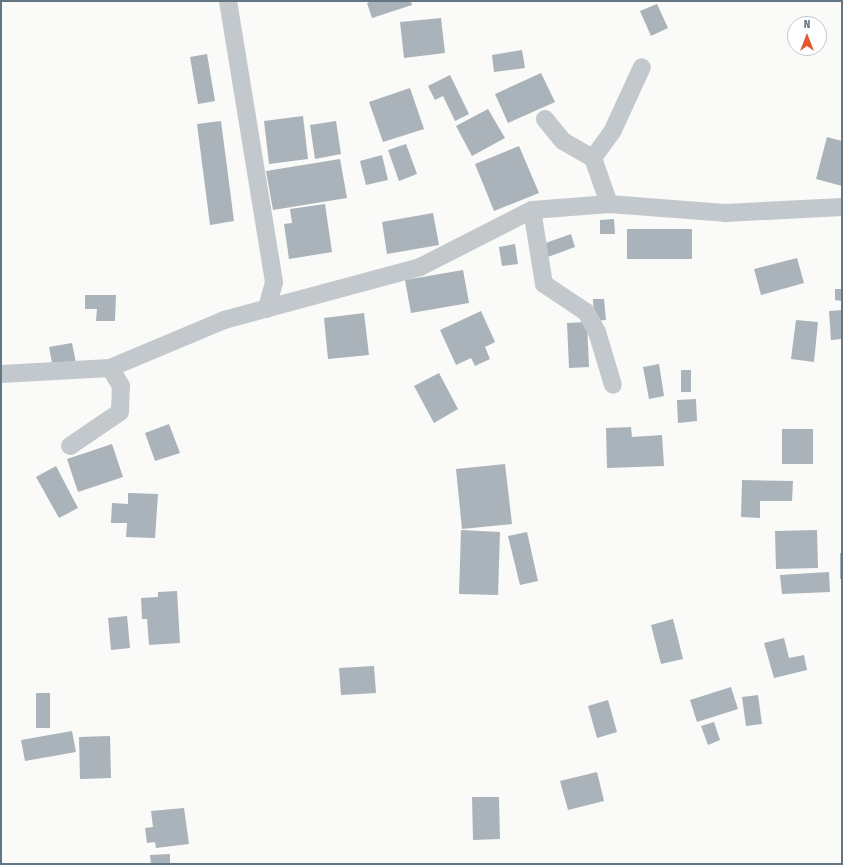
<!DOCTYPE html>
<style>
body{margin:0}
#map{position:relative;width:843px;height:865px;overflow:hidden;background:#fafaf8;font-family:"Fira Sans Condensed",sans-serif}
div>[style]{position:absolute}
.building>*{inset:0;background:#aab3b9}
.minor>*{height:18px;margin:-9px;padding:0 9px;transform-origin:9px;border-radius:9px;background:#c3c8cc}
span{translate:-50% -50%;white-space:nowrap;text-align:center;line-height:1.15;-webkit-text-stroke:4px #fff;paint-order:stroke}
.frame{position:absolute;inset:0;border:2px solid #657683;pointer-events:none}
.north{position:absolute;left:787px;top:16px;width:40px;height:40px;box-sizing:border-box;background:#fff;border:1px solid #c1c8cd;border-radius:50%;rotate:0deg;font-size:11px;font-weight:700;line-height:16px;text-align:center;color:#657683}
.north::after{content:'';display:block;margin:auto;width:14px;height:18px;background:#e4572e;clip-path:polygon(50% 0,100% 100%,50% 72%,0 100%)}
</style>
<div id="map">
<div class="building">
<div style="clip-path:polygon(372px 1px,411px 1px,412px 5px,372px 18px,367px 3px)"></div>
<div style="clip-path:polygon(657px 4px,668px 28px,651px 36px,640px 11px)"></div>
<div style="clip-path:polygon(441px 18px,445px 53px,404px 58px,400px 22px)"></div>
<div style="clip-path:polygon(522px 50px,525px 68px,494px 72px,492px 55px)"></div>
<div style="clip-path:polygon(207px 54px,215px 101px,198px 104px,190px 57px)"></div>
<div style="clip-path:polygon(541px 73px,555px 102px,508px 123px,495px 94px)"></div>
<div style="clip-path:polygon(450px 75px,469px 114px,455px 121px,443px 96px,435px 100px,428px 86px)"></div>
<div style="clip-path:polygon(410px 88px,424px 129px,383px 142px,369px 102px)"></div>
<div style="clip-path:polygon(488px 109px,505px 138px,472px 156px,456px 126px)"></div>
<div style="clip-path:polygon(303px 116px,308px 159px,269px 164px,264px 121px)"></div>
<div style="clip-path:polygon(221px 121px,234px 221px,210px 225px,197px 124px)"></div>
<div style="clip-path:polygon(336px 121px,341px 154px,315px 159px,310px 125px)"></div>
<div style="clip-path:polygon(827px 137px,842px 141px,842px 186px,816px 179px)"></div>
<div style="clip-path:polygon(406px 144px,417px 174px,399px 181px,388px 150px)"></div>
<div style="clip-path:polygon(519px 146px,539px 193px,494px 211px,475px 164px)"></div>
<div style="clip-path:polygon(382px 155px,388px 180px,366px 185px,360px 161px)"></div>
<div style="clip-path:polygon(340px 159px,347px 198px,273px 210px,266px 171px)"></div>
<div style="clip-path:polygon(325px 204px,332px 252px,289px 259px,284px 224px,292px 223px,290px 209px)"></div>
<div style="clip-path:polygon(433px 213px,439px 245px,387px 254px,382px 222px)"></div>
<div style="clip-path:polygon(614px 219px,615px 234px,600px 234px,600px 220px)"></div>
<div style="clip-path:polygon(627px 229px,692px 229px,692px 259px,627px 259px)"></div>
<div style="clip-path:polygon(571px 234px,575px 247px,545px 258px,540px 245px)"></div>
<div style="clip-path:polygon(515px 244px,518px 264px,502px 266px,499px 247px)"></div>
<div style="clip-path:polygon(797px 258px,804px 283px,761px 295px,754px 269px)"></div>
<div style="clip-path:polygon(463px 270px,469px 303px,411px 313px,405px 280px)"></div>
<div style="clip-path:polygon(835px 289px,842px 289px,842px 301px,835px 300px)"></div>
<div style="clip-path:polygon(85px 295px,116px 295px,115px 321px,96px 321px,97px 309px,85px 309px)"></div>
<div style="clip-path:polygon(593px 299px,604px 299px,606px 320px,594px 321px)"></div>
<div style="clip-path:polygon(842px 310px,842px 339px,831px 340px,829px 311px)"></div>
<div style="clip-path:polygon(481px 311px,495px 342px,485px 347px,490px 359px,475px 366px,471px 358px,456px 365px,440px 330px)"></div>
<div style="clip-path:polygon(364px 313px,369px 355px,328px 359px,324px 318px)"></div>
<div style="clip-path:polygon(796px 320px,818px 322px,814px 362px,791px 359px)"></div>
<div style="clip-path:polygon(587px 322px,589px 367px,569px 368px,567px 323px)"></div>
<div style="clip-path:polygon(72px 343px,76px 363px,53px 368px,49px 347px)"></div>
<div style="clip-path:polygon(659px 364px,664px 396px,649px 399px,643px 367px)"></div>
<div style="clip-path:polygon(681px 370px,691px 370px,691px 392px,681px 392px)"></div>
<div style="clip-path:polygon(439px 373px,458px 409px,434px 423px,414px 386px)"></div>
<div style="clip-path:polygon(696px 399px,697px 421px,678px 423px,677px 400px)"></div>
<div style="clip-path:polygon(169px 424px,180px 453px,155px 461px,145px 433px)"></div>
<div style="clip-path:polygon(631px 427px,632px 437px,662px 435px,664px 466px,607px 468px,606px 428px)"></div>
<div style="clip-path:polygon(782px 429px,813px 429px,813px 464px,782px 464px)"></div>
<div style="clip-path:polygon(112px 444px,123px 477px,78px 492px,67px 459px)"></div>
<div style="clip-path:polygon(505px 464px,512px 524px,462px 529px,456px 469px)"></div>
<div style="clip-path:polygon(56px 466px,78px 508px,59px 518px,36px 477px)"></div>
<div style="clip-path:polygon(742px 480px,793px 481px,792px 501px,760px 501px,760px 518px,741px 517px)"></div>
<div style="clip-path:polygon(128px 493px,158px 494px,155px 538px,126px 537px,127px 523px,111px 523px,112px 503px,128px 504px)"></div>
<div style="clip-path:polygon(461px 530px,500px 532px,498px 595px,459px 594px)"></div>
<div style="clip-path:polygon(817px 530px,818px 568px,776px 569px,775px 531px)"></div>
<div style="clip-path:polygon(527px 532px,538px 581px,520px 585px,508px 536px)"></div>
<div style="clip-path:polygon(840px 553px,842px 553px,842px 579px,840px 579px)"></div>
<div style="clip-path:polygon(829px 572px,830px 592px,782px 594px,780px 575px)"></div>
<div style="clip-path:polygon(177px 591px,180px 643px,149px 645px,147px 619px,142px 619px,141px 598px,158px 597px,158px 592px)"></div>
<div style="clip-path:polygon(127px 616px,130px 648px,111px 650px,108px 618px)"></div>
<div style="clip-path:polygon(673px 619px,683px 659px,661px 664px,651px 625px)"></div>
<div style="clip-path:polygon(784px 638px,789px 658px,804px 655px,807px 670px,774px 678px,764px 643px)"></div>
<div style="clip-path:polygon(374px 666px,376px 693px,341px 695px,339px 668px)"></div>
<div style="clip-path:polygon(731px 687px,738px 709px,697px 722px,690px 700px)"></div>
<div style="clip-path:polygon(36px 693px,50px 693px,50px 728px,36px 728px)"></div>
<div style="clip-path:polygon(758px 695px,762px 724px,746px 726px,742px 697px)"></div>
<div style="clip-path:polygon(608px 700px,617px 732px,597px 738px,588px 706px)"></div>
<div style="clip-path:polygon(714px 722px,720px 740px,708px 745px,701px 726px)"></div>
<div style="clip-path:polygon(72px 731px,76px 752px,25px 761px,21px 740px)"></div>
<div style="clip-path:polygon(110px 736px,111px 778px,80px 779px,79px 737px)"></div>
<div style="clip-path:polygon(597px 772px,604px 801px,568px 810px,560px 781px)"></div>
<div style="clip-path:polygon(472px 797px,499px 797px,500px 839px,473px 840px)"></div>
<div style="clip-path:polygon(184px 808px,189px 844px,156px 848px,155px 842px,147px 843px,145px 828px,153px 827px,151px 811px)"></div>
<div style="clip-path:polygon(170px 854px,170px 864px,151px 864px,150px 855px)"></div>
</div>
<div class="minor">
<div style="left:228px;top:1px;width:285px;rotate:80.7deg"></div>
<div style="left:274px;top:282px;width:28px;rotate:105deg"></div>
<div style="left:545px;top:119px;width:28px;rotate:51deg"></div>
<div style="left:563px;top:141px;width:34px;rotate:30deg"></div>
<div style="left:593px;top:158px;width:49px;rotate:70.8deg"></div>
<div style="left:609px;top:204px;width:77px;rotate:175.5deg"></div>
<div style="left:532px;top:210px;width:75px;rotate:80.8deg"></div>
<div style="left:544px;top:284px;width:50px;rotate:33.7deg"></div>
<div style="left:586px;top:312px;width:23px;rotate:61deg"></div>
<div style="left:597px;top:332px;width:55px;rotate:73.2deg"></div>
<div style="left:593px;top:158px;width:34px;rotate:-54deg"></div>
<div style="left:613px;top:130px;width:69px;rotate:-65.3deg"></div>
<div style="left:609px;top:204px;width:116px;rotate:4.4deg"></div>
<div style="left:725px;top:213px;width:117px;rotate:-2.9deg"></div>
<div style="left:1px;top:374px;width:109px;rotate:-3.2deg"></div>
<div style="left:110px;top:368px;width:124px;rotate:-22.8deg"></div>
<div style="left:224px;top:320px;width:203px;rotate:-15.1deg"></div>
<div style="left:420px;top:267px;width:126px;rotate:-27deg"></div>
<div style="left:70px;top:446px;width:60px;rotate:-34.2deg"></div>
<div style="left:120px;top:412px;width:26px;rotate:-88deg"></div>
<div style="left:121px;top:386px;width:21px;rotate:-121deg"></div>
</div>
<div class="frame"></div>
<div class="north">N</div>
</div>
